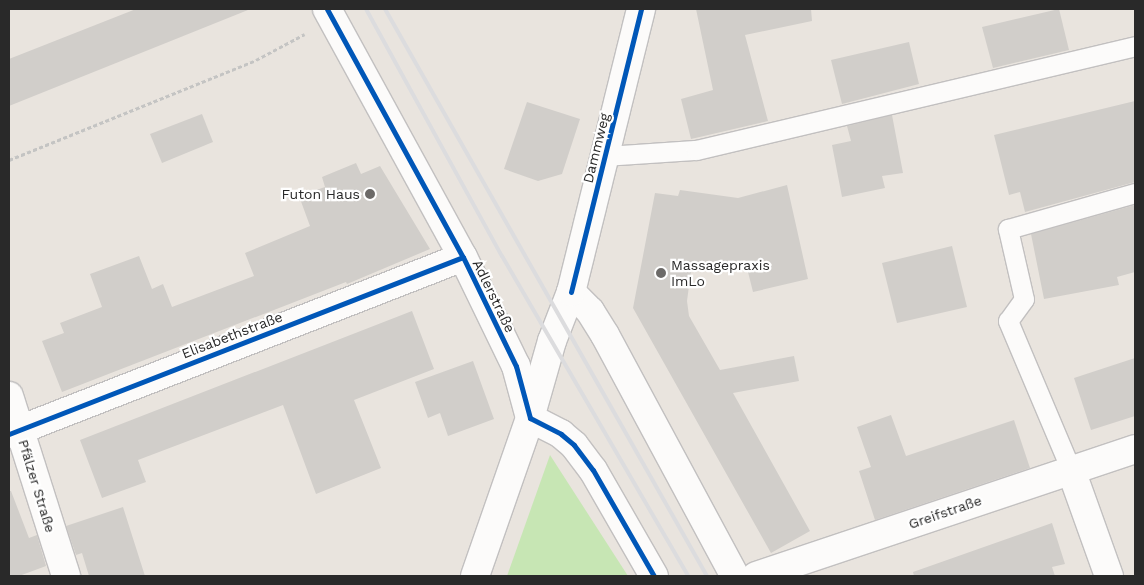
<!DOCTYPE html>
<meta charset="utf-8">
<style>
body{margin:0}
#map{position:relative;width:1144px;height:585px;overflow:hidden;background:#e9e4de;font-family:"Work Sans",sans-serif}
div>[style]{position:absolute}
.green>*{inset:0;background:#c7e6b4}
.building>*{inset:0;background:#d1ceca}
.path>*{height:3px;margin-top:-1.5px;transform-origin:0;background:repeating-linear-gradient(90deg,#c4c4c3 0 4px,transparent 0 6.5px)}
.roads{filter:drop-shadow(1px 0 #c2c0c0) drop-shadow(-1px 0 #c2c0c0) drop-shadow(0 1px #c2c0c0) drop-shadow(0 -1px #c2c0c0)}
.service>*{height:19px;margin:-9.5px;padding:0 9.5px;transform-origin:9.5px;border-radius:9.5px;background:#fcfbfa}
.minor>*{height:28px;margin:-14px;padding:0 14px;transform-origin:14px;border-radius:14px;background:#fcfbfa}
.rail>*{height:4px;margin:-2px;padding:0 2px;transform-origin:2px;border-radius:2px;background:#dcdcde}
.cycleway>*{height:5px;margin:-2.5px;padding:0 2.5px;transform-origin:2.5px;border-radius:2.5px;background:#0057b8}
.dots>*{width:14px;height:14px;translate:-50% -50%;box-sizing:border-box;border:2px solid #fff;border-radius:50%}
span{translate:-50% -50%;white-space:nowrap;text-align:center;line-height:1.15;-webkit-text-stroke:4.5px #fff;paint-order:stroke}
.street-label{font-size:14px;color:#292929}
.poi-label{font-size:14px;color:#292929}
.right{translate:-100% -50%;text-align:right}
.left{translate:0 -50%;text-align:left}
.frame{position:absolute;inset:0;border:10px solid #292929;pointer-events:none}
</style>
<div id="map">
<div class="green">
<div style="clip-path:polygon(550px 455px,628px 576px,507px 576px)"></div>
</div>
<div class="building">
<div style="clip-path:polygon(136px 9px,248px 10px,9px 106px,9px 59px)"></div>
<div style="clip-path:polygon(696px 9px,811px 9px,812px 21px,745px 35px,768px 121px,691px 139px,681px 99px,713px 90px)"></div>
<div style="clip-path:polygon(1059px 9px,1069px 50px,993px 68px,982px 27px)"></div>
<div style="clip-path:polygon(909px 42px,919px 84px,842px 104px,831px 60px)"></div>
<div style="clip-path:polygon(1135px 101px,1135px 182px,1025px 212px,1020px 192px,1009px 195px,994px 135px)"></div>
<div style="clip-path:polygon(527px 102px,580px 119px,562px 174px,538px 181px,504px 169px)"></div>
<div style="clip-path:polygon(202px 114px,213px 142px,162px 163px,150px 134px)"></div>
<div style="clip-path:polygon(892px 115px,903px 173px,882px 176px,885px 188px,842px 197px,832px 145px,851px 141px,847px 126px)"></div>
<div style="clip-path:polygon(356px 163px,361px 174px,380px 166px,430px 249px,347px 284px,346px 282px,62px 392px,42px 341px,64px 333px,60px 323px,102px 307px,90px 274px,139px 256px,152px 289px,163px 284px,172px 307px,254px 276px,245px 253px,310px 226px,299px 196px,325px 187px,322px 177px)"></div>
<div style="clip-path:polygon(787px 185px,808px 279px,753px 292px,745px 260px,691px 271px,687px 301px,689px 316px,720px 370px,794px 356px,799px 381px,733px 393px,810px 531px,771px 553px,633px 308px,655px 193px,678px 196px,680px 190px,738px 198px)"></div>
<div style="clip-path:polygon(1135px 205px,1135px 272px,1117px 277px,1119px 285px,1044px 299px,1031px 234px)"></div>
<div style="clip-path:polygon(952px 246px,967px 307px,897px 323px,882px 263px)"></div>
<div style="clip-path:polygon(412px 311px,434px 369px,354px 400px,381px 468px,316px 494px,283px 405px,138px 460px,146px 482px,102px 498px,80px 440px)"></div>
<div style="clip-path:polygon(1135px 358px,1135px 416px,1091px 430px,1074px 378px)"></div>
<div style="clip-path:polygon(473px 361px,494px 419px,448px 436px,440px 413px,428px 418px,415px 382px)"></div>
<div style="clip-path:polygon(891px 415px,906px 456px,1014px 420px,1030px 468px,875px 520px,859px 471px,871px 467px,857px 427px)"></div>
<div style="clip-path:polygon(9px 491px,11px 491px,29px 538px,37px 535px,46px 566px,19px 576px,9px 576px)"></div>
<div style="clip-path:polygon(123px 507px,145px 576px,89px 576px,82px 553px,76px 555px,66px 526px)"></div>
<div style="clip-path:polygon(1052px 523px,1065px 564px,1052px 567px,1055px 576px,914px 576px,913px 572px)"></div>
</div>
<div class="path">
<div style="left:9px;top:160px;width:266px;rotate:-22deg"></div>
<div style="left:256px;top:60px;width:55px;rotate:-28deg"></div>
</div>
<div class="roads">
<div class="service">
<div style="left:605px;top:156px;width:91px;rotate:-3.8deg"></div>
<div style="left:696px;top:150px;width:451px;rotate:-13.3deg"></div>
<div style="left:1071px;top:470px;width:162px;rotate:-112.9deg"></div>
<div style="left:1008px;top:321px;width:27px;rotate:-54deg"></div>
<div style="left:1024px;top:299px;width:72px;rotate:-102.9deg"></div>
<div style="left:1008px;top:229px;width:132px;rotate:-15.8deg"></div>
</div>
<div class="minor">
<div style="left:327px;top:9px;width:283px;rotate:61.3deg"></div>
<div style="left:463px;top:257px;width:121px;rotate:64.1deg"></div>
<div style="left:516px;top:366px;width:54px;rotate:74.9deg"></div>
<div style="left:530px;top:418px;width:35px;rotate:27deg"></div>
<div style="left:561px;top:434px;width:17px;rotate:40deg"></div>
<div style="left:574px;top:445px;width:31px;rotate:53deg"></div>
<div style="left:593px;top:470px;width:122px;rotate:60.1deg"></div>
<div style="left:571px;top:292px;width:27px;rotate:45deg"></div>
<div style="left:590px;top:311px;width:28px;rotate:58deg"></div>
<div style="left:605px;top:335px;width:274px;rotate:61.7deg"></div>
<div style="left:9px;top:396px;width:189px;rotate:72.4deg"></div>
<div style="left:9px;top:434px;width:487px;rotate:-21.3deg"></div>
<div style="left:1071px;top:470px;width:113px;rotate:70.3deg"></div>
<div style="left:475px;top:576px;width:167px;rotate:-70.8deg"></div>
<div style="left:530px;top:418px;width:80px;rotate:-74.1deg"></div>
<div style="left:552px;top:341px;width:53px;rotate:-68.8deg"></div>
<div style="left:571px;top:292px;width:292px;rotate:-76.1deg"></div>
<div style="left:756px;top:576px;width:400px;rotate:-18.5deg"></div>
</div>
</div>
<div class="rail">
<div style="left:366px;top:9px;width:282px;rotate:61.2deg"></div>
<div style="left:502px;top:256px;width:370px;rotate:59.8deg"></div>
<div style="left:385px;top:9px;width:652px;rotate:60.41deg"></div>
</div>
<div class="cycleway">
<div style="left:327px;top:9px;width:283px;rotate:61.3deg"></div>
<div style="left:463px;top:257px;width:121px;rotate:64.1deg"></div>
<div style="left:516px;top:366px;width:54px;rotate:74.9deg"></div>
<div style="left:530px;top:418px;width:35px;rotate:27deg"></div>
<div style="left:561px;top:434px;width:17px;rotate:40deg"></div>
<div style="left:574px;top:445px;width:31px;rotate:53deg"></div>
<div style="left:593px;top:470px;width:122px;rotate:60.1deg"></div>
<div style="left:571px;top:292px;width:292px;rotate:-76.1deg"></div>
<div style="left:9px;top:434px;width:487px;rotate:-21.3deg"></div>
</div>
<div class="dots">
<div style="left:370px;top:194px;background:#6c6a68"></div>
<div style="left:661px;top:273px;background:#6c6a68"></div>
</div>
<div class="street-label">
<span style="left:596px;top:148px;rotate:-76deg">Dammweg</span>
<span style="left:494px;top:296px;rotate:64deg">Adlerstraße</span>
<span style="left:232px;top:335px;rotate:-21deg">Elisabethstraße</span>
<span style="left:37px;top:486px;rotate:73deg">Pfälzer Straße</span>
<span style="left:945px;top:512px;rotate:-19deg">Greifstraße</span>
</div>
<div class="poi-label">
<span class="right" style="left:360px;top:194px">Futon Haus</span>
<span class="left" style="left:671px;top:273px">Massagepraxis<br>ImLo</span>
</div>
<div class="frame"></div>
</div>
